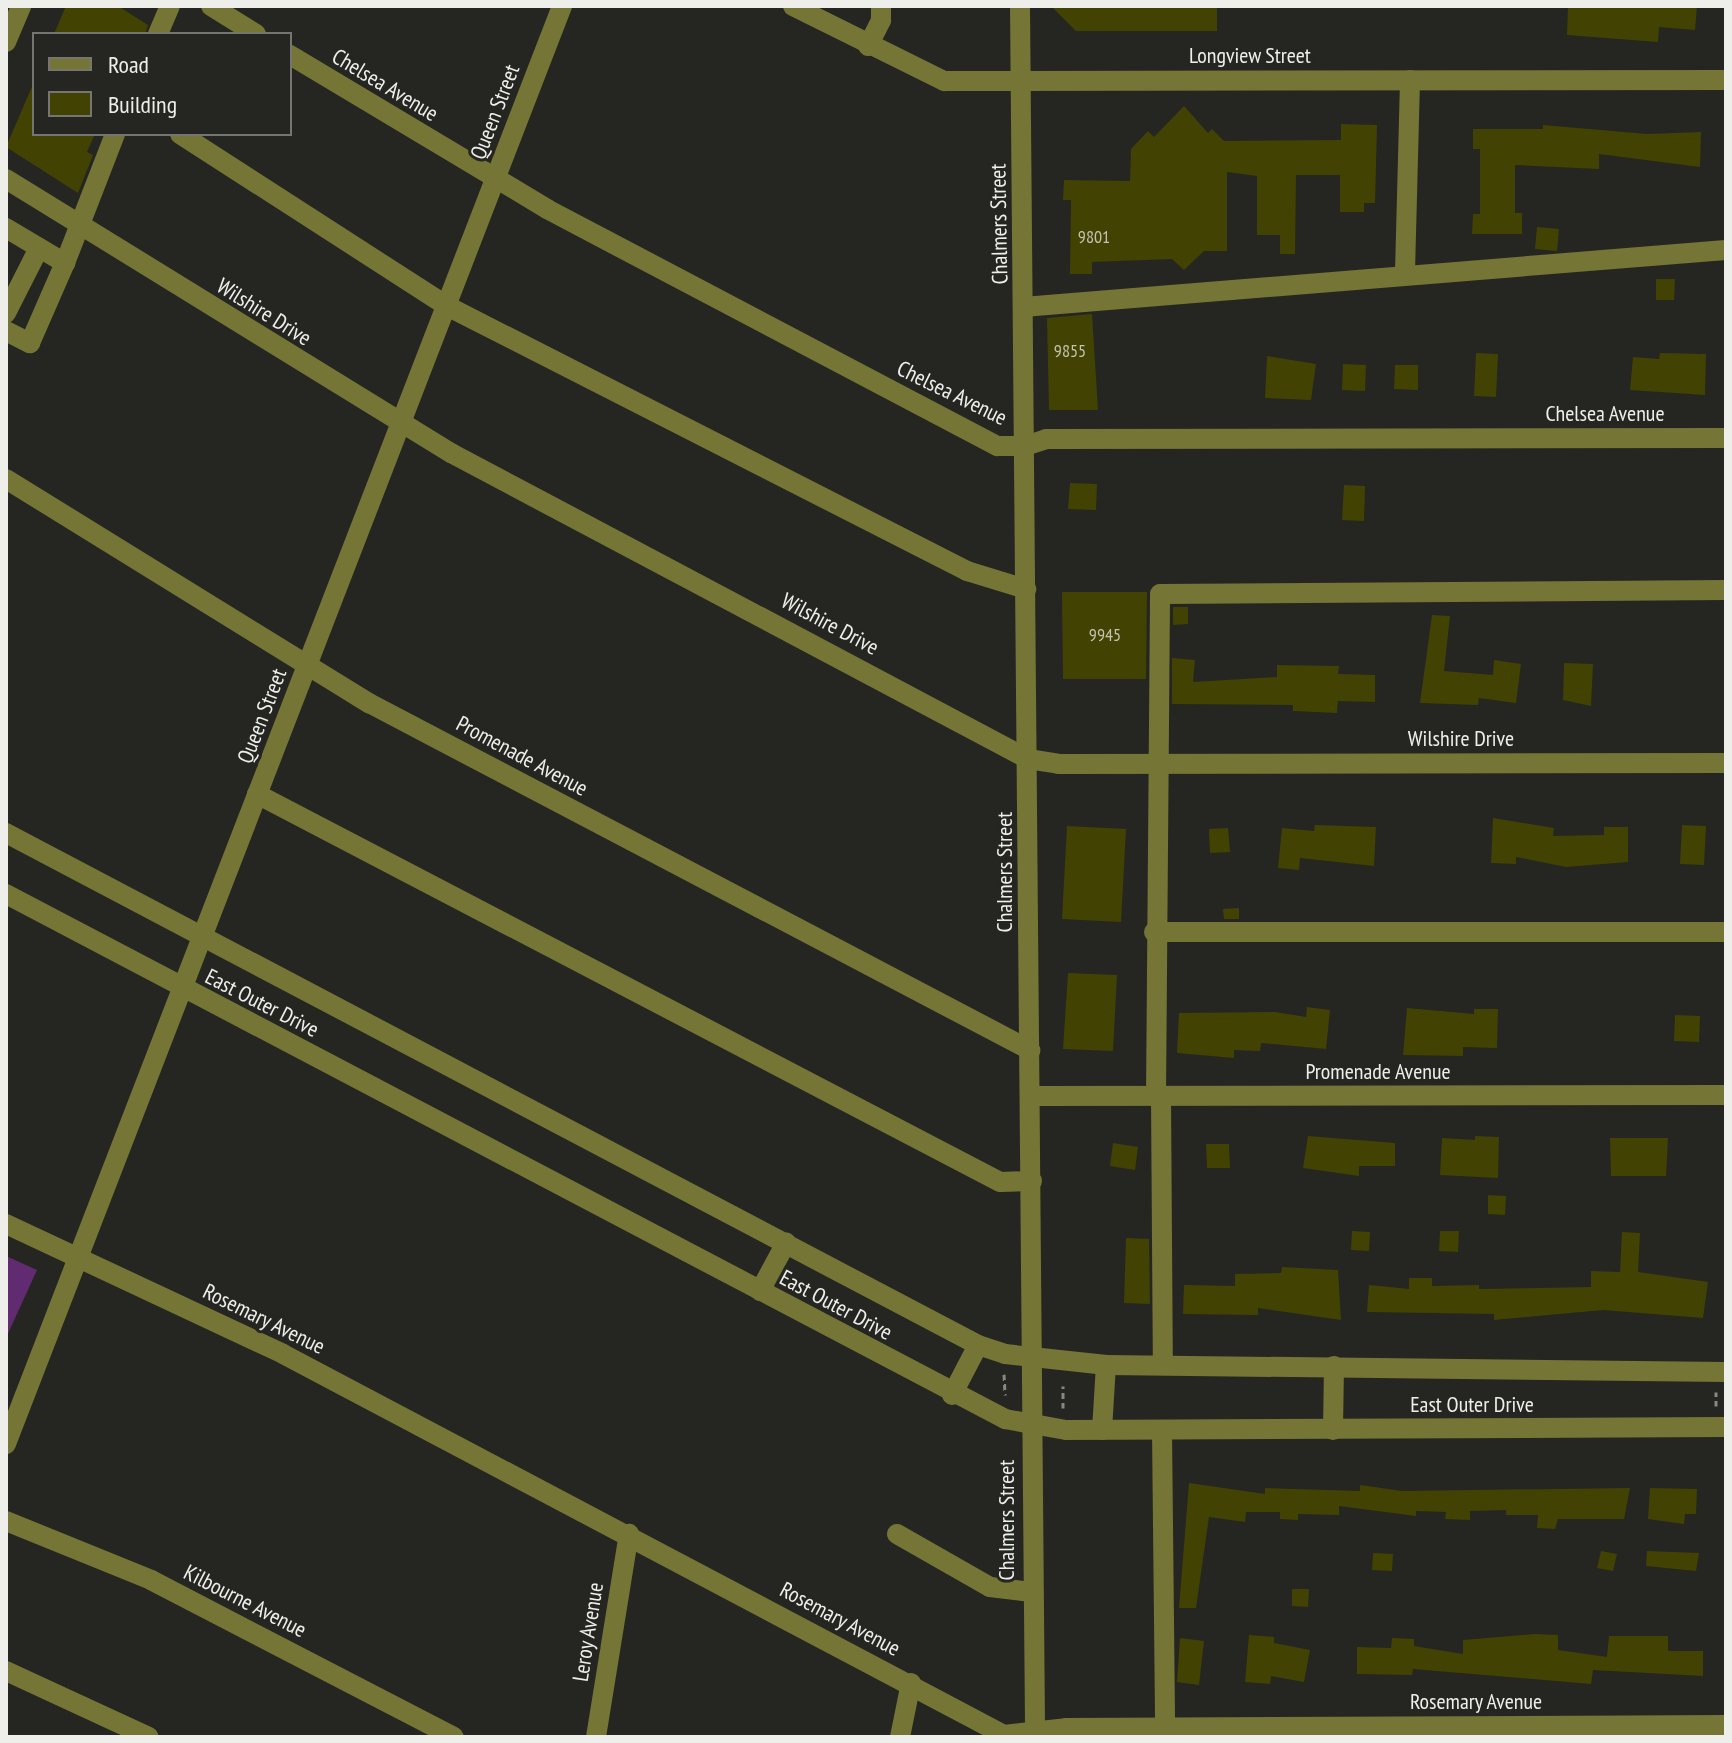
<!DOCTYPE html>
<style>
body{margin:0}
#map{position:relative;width:1732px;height:1743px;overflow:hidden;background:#252621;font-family:"PT Sans Narrow",sans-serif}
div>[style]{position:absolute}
.green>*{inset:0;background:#602b70}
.building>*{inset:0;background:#424203}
.path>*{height:3px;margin-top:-1.5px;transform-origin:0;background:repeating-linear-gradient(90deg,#878883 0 6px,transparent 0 10px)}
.minor>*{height:20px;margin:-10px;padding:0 10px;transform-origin:10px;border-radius:10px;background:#757536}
span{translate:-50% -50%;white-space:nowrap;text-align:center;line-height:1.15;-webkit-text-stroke:6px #252621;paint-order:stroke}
.number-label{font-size:18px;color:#c3c3b0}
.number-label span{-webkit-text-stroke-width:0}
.street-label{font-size:22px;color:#eeeeea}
.frame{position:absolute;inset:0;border:8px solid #eeeeea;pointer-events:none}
.legend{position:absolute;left:32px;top:32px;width:260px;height:104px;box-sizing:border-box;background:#252621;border:2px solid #757671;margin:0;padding:10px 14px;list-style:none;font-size:24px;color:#eeeeea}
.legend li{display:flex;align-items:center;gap:16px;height:40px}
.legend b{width:40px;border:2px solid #757671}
</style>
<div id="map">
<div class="green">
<div style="clip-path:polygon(6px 1256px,37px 1270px,6px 1338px)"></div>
</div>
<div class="building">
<div style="clip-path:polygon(66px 6px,118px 6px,148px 25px,145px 34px,54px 34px)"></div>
<div style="clip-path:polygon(1051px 6px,1217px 6px,1217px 31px,1076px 31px)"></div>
<div style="clip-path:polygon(1568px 6px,1697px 6px,1695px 30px,1659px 27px,1658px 42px,1567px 35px)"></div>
<div style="clip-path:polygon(34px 82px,34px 134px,95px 134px,87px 152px,93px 155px,78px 193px,6px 147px)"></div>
<div style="clip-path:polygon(1184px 106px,1208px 133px,1212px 129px,1224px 141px,1341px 140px,1341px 124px,1377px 125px,1375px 203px,1364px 203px,1364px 212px,1340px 212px,1340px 175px,1296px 175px,1295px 254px,1280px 254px,1280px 235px,1257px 235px,1257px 176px,1227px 172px,1227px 251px,1204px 251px,1184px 270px,1172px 259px,1092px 262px,1092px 274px,1070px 274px,1071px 200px,1063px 200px,1064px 180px,1130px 181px,1131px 149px,1148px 131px,1154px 137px)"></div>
<div style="clip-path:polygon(1543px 125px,1647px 134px,1701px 132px,1700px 167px,1599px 154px,1599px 169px,1515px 165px,1515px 213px,1522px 213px,1522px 234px,1472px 234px,1473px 214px,1480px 214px,1480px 149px,1473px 149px,1473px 129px,1543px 129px)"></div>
<div style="clip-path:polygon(1537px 227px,1559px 229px,1557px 251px,1535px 249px)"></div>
<div style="clip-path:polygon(1656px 279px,1675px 279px,1674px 300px,1656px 300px)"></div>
<div style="clip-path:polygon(1092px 314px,1098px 410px,1049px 410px,1047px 318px)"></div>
<div style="clip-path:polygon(1476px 353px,1498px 354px,1496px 397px,1474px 396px)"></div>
<div style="clip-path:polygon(1660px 353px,1706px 354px,1705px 395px,1630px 390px,1633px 357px,1659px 359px)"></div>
<div style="clip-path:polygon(1267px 356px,1316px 364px,1311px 400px,1265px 398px)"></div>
<div style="clip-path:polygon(1343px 364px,1366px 365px,1365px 391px,1342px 390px)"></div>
<div style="clip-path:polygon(1395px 365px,1418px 365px,1418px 390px,1394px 389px)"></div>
<div style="clip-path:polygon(1070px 483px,1097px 484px,1096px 510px,1068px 509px)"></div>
<div style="clip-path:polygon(1344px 485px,1365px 486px,1364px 521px,1342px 520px)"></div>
<div style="clip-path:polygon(1062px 592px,1147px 592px,1146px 679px,1063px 679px)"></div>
<div style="clip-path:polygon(1173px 607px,1188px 607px,1188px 624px,1173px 625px)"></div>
<div style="clip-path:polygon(1432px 615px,1450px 616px,1444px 671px,1493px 675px,1494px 660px,1521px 664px,1516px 703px,1479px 698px,1478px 705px,1420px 703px)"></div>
<div style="clip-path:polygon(1172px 658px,1195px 660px,1193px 682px,1277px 677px,1277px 665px,1339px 666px,1338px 674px,1375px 675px,1375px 702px,1338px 701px,1337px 713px,1293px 711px,1293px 705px,1172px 704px)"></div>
<div style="clip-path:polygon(1564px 663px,1593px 664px,1591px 706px,1563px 700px)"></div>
<div style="clip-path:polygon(1493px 818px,1554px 828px,1553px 836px,1604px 835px,1604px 827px,1628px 827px,1628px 862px,1566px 867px,1516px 857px,1516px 864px,1491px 863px)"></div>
<div style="clip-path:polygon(1315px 825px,1376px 827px,1374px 866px,1300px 858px,1299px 870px,1278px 868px,1282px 828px,1314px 831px)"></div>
<div style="clip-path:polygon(1682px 825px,1706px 826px,1704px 865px,1680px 864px)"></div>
<div style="clip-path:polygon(1067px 826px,1126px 829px,1121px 922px,1062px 919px)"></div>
<div style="clip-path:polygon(1228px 828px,1230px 852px,1210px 853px,1209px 829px)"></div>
<div style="clip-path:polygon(1239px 908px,1239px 919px,1224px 919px,1223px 909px)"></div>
<div style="clip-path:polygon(1068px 973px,1117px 975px,1113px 1051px,1063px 1049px)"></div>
<div style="clip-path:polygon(1307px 1007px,1330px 1010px,1326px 1049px,1261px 1043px,1260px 1051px,1234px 1050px,1234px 1058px,1177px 1053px,1179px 1013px,1275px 1012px,1306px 1017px)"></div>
<div style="clip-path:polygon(1407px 1008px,1474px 1014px,1474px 1009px,1498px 1009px,1497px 1048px,1463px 1047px,1463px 1056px,1403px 1055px)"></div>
<div style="clip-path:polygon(1675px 1015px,1700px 1016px,1699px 1042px,1674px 1041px)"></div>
<div style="clip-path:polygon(1308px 1136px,1395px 1143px,1395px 1166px,1359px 1166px,1359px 1176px,1303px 1168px)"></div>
<div style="clip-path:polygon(1475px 1136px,1499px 1137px,1498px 1178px,1440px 1175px,1442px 1138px,1475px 1140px)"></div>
<div style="clip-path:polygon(1610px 1138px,1668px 1138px,1666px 1176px,1611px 1176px)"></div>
<div style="clip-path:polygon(1113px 1143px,1138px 1147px,1135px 1170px,1110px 1166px)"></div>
<div style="clip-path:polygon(1206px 1144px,1229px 1144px,1230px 1168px,1207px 1168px)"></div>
<div style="clip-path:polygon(1488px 1195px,1506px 1196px,1505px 1215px,1488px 1214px)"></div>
<div style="clip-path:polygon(1352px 1231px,1370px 1232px,1369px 1251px,1351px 1250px)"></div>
<div style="clip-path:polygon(1440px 1231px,1459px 1231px,1458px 1252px,1439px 1251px)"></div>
<div style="clip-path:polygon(1622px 1232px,1640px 1233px,1638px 1272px,1708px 1282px,1703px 1318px,1603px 1310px,1494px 1320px,1494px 1314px,1367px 1312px,1369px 1285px,1409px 1289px,1409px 1278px,1432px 1278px,1432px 1286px,1479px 1285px,1479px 1289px,1591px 1287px,1591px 1271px,1620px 1272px)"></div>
<div style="clip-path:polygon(1126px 1238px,1149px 1239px,1150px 1304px,1124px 1303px)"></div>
<div style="clip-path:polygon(1282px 1267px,1338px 1270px,1341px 1320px,1258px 1308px,1258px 1315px,1183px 1314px,1184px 1285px,1235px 1286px,1235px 1274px,1281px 1273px)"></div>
<div style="clip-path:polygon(1189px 1483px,1265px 1494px,1265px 1488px,1360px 1491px,1360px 1485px,1402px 1491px,1630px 1488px,1624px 1519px,1558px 1519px,1555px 1529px,1537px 1528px,1538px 1515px,1506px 1515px,1506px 1510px,1470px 1511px,1470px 1520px,1445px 1519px,1446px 1512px,1416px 1511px,1416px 1516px,1339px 1506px,1339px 1515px,1298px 1514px,1298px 1520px,1280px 1519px,1280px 1512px,1246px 1512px,1245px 1522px,1209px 1517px,1196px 1608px,1179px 1608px)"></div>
<div style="clip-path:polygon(1650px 1488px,1697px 1489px,1696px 1514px,1685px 1514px,1684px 1524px,1648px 1519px)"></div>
<div style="clip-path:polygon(1601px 1551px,1617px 1554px,1613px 1571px,1597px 1568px)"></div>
<div style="clip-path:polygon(1647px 1551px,1699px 1553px,1696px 1571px,1646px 1566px)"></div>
<div style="clip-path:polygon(1373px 1553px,1393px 1554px,1392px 1571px,1372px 1570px)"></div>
<div style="clip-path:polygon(1292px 1589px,1309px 1589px,1308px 1607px,1292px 1606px)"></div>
<div style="clip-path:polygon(1535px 1634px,1558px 1635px,1558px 1650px,1607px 1657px,1609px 1636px,1668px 1636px,1668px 1651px,1703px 1651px,1703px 1676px,1593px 1670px,1591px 1684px,1413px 1669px,1412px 1675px,1357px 1674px,1357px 1647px,1391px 1648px,1392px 1638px,1414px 1639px,1414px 1646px,1463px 1654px,1463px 1640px)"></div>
<div style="clip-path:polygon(1249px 1635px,1274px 1637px,1274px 1643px,1310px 1650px,1304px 1682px,1271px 1676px,1270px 1684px,1245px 1682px)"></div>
<div style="clip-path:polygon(1180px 1638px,1204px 1641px,1199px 1685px,1177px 1682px)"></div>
</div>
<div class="path">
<div style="left:1004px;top:1374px;width:21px;rotate:87deg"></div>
<div style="left:1716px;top:1406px;width:14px;rotate:-90deg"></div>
<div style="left:1063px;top:1408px;width:22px;rotate:-90deg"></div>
</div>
<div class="minor">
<div style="left:211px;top:6px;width:53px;rotate:31.9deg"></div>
<div style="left:793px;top:6px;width:169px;rotate:26.4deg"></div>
<div style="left:944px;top:81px;width:782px;rotate:-0.07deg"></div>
<div style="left:1020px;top:6px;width:1731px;rotate:89.5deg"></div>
<div style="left:158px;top:34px;width:30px;rotate:-67deg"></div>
<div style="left:6px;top:42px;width:39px;rotate:-67deg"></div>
<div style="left:868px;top:46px;width:29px;rotate:-63deg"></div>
<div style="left:881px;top:20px;width:14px;rotate:-90deg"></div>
<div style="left:290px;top:55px;width:300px;rotate:30.9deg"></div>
<div style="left:547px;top:209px;width:509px;rotate:27.77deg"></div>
<div style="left:997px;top:446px;width:28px"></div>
<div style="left:1025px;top:446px;width:22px;rotate:-18deg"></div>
<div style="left:1046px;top:439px;width:680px;rotate:-0.08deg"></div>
<div style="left:180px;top:134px;width:318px;rotate:32.8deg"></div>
<div style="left:447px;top:306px;width:584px;rotate:27deg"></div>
<div style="left:967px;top:571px;width:62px;rotate:17deg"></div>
<div style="left:6px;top:179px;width:523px;rotate:31.62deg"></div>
<div style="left:451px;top:453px;width:653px;rotate:27.94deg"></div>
<div style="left:1028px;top:759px;width:30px;rotate:9deg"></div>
<div style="left:1058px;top:764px;width:668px;rotate:-0.09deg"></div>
<div style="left:6px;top:228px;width:69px;rotate:30.7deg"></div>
<div style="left:65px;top:263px;width:138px;rotate:-68.8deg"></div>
<div style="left:1405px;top:272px;width:192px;rotate:-88.5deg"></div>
<div style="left:1023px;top:307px;width:705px;rotate:-4.64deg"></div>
<div style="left:6px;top:313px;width:73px;rotate:-63.1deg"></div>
<div style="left:6px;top:331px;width:27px;rotate:27deg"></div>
<div style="left:30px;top:343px;width:87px;rotate:-66.4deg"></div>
<div style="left:6px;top:479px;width:427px;rotate:31.7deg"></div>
<div style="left:369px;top:703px;width:747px;rotate:27.7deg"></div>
<div style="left:257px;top:794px;width:838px;rotate:27.57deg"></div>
<div style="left:1000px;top:1182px;width:32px;rotate:-2deg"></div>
<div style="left:6px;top:833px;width:1099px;rotate:27.78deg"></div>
<div style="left:978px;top:1345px;width:28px;rotate:18deg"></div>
<div style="left:1005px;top:1354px;width:102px;rotate:6.2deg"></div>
<div style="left:1106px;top:1365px;width:620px;rotate:0.65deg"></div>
<div style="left:6px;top:894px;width:1129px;rotate:27.72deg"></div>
<div style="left:1005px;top:1419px;width:62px;rotate:10.2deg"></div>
<div style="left:1066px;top:1430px;width:660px;rotate:-0.26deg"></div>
<div style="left:1154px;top:932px;width:572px"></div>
<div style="left:1031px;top:1096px;width:695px;rotate:-0.08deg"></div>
<div style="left:1156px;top:1097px;width:503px;rotate:-89.54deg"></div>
<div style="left:1160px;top:594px;width:566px;rotate:-0.4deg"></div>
<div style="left:1161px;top:1097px;width:268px;rotate:89.6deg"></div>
<div style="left:6px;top:1224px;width:306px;rotate:25.1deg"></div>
<div style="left:283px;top:1354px;width:815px;rotate:27.85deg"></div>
<div style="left:1004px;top:1735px;width:62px;rotate:-6.4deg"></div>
<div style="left:1066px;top:1728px;width:660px;rotate:-0.26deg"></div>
<div style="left:760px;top:1291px;width:55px;rotate:-61.6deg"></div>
<div style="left:952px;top:1395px;width:56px;rotate:-62.5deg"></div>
<div style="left:1102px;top:1430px;width:65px;rotate:-86.5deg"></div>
<div style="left:1162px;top:1430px;width:307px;rotate:89.4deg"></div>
<div style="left:1333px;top:1430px;width:64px;rotate:-89.1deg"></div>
<div style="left:6px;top:1444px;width:1542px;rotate:-68.86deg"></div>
<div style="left:6px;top:1521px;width:157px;rotate:22.1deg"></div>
<div style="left:151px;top:1580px;width:341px;rotate:27.4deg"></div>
<div style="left:897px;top:1534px;width:107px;rotate:29.7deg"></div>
<div style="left:990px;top:1587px;width:41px;rotate:7deg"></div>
<div style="left:6px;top:1671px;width:157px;rotate:24.8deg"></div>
<div style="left:596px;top:1737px;width:206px;rotate:-80.8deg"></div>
<div style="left:900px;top:1737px;width:55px;rotate:-78.5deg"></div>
</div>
<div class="number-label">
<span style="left:1094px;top:237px">9801</span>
<span style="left:1070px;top:351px">9855</span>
<span style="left:1105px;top:635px">9945</span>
</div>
<div class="street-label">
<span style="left:1250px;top:56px">Longview Street</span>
<span style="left:385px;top:85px;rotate:31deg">Chelsea Avenue</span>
<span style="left:495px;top:112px;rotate:-69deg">Queen Street</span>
<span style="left:999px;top:224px;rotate:-91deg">Chalmers Street</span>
<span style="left:264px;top:312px;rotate:32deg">Wilshire Drive</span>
<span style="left:952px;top:393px;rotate:26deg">Chelsea Avenue</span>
<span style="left:1605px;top:414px">Chelsea Avenue</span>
<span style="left:830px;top:624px;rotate:28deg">Wilshire Drive</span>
<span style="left:262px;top:716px;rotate:-69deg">Queen Street</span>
<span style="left:1461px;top:739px">Wilshire Drive</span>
<span style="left:522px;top:756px;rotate:28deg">Promenade Avenue</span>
<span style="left:1005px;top:872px;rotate:-90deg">Chalmers Street</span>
<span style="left:262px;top:1003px;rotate:27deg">East Outer Drive</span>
<span style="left:1378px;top:1072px">Promenade Avenue</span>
<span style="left:836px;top:1305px;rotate:28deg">East Outer Drive</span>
<span style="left:264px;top:1319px;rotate:26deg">Rosemary Avenue</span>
<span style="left:1472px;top:1405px">East Outer Drive</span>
<span style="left:1007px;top:1520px;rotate:-90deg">Chalmers Street</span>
<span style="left:245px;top:1601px;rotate:27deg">Kilbourne Avenue</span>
<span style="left:840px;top:1619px;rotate:28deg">Rosemary Avenue</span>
<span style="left:588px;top:1632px;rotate:-81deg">Leroy Avenue</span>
<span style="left:1476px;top:1702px">Rosemary Avenue</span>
</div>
<div class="frame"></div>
<ul class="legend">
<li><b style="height:10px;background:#757536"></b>Road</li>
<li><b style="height:22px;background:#424203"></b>Building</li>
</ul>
</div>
